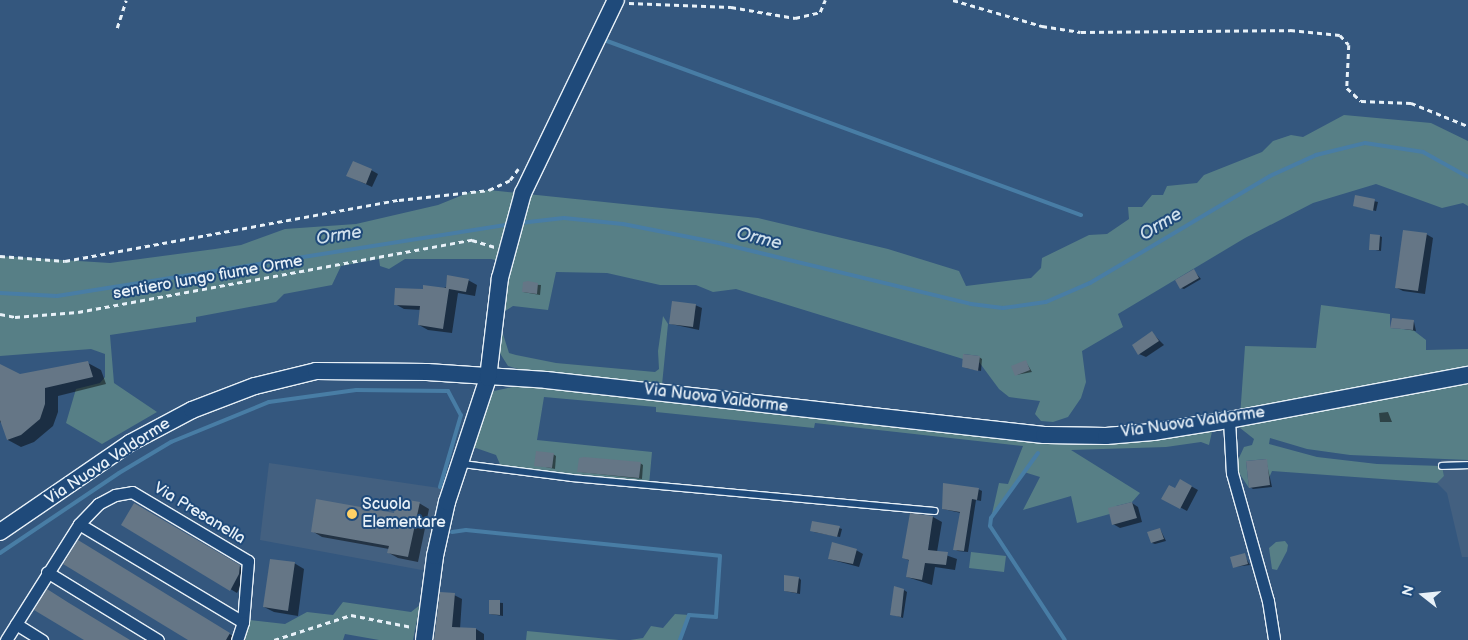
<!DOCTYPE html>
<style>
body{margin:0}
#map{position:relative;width:1468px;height:640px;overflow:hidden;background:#34577e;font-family:"Balsamiq Sans",sans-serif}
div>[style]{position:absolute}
.built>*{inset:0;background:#436080}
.green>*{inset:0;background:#577f86}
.shadow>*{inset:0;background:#0007}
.stream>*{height:4px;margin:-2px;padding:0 2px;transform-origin:2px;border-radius:2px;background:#487da5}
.building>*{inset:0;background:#657686}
.path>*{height:2.5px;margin-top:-1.25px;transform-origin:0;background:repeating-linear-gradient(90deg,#e8f1f8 0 5px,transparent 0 9px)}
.roads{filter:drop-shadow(1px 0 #e8f1f8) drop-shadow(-1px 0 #e8f1f8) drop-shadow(0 1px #e8f1f8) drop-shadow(0 -1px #e8f1f8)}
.lane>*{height:5.5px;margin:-2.75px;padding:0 2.75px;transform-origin:2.75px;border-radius:2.75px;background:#1f4a7a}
.street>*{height:11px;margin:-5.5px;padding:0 5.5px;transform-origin:5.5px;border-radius:5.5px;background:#1f4a7a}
.secondary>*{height:16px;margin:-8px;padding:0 8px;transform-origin:8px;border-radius:8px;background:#1f4a7a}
.dots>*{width:14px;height:14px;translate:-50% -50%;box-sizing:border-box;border:2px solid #1f4a7a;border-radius:50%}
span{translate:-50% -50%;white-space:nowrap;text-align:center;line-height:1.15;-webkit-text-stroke:4px #1f4a7a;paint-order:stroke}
.street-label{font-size:16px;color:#e8f1f8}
.poi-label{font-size:16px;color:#e8f1f8}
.left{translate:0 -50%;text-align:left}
.water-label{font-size:18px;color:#d0e0ec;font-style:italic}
.north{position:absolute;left:1398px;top:570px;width:50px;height:50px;-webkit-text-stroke:4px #1f4a7a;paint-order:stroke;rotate:286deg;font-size:14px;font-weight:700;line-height:20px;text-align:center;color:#e8f1f8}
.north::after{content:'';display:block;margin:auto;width:18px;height:22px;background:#e8f1f8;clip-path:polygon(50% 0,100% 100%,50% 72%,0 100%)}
</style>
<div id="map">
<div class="built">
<div style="clip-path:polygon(1441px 460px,1468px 460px,1468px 557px,1462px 557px,1447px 493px,1437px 483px,1444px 476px)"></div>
<div style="clip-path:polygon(269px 463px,446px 489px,427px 571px,260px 540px)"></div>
</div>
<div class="green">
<div style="clip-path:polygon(1344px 115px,1431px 123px,1468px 141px,1468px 206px,1463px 203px,1442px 208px,1376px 184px,1313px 203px,1245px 238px,1118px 314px,1123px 327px,1082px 351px,1086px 382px,1081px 398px,1068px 417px,1053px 422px,1041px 421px,1035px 414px,1040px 401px,1009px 397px,999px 389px,979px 362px,979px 356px,964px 354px,963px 359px,736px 289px,713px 292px,696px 285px,660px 285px,607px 273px,556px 272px,548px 310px,513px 306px,505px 311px,504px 262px,491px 259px,405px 259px,389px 269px,380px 266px,379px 259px,341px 266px,332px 285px,284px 294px,276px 302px,196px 317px,196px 322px,110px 335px,114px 383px,157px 412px,102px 444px,66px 423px,76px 389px,100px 383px,105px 377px,105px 354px,91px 349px,0 356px,0 256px,110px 263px,215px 249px,241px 245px,285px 229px,356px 224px,438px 205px,470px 192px,489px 190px,758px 218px,888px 249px,959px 271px,966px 286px,1031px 278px,1041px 268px,1042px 258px,1089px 235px,1107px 234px,1129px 219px,1128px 207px,1142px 207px,1152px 195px,1163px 195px,1167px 186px,1197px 183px,1204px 175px,1262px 152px,1273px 141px,1291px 135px,1303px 137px)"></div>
<div style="clip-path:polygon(1321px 305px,1390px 314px,1390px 328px,1413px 330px,1426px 340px,1426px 350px,1468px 349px,1468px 460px,1350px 455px,1307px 449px,1270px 438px,1269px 444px,1317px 457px,1377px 464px,1442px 466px,1444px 476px,1437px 483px,1272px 471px,1269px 478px,1266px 459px,1246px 461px,1249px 488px,1237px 470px,1238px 460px,1244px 447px,1252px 445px,1254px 439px,1230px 420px,1240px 417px,1245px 346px,1316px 348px)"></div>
<div style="clip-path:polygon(663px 316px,668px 324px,662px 385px,518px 369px,508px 366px,496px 347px,498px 334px,503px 334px,509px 353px,516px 355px,556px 363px,655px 372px,659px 369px,658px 351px)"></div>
<div style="clip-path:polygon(546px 380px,1044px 435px,1214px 423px,1209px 445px,1201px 442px,1166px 447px,1071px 450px,1140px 493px,1132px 502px,1116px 506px,1117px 512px,1077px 523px,1071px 496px,1023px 510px,1040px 477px,1024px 472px,991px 518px,999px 483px,1008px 484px,1023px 446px,815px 423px,814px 428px,656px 412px,656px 407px,544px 397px,537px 440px,652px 452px,649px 485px,502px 469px,496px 455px,476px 448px,465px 450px,486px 399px,494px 391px)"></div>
<div style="clip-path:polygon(1285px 541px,1288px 545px,1287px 551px,1277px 570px,1272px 569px,1269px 548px,1276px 542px)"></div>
<div style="clip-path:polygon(971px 552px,1006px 556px,1004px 572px,969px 568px)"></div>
<div style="clip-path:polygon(343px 602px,411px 612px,420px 605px,413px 640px,379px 640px,345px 634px,343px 640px,243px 640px,250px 620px,285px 624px,307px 612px,333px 615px)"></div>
<div style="clip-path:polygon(675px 614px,689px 615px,680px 640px,630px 640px,643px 638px,651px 626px,663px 628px)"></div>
<div style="clip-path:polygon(527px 631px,619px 640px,526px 640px)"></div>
</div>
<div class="shadow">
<div style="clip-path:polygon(371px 170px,378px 174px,372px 187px,348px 176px)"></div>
<div style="clip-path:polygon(1356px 197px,1378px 202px,1376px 211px,1355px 206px)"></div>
<div style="clip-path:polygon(1426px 234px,1433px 238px,1425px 294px,1403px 291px,1397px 288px)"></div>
<div style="clip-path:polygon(1379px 236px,1382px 237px,1381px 251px,1370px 249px)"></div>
<div style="clip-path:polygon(1194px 271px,1201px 279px,1184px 289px,1181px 288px)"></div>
<div style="clip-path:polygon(468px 280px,477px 285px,475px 296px,458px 293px,452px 333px,428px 330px,419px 325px,421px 310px,404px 309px,395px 304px)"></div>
<div style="clip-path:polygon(524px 284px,541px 285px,540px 295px,523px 292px)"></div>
<div style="clip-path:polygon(695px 305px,702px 308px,699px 330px,671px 324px)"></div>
<div style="clip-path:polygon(1414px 322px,1416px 331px,1392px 327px)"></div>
<div style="clip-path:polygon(1152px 333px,1164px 345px,1146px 357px,1139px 354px)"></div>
<div style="clip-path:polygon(979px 357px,982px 359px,981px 371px,966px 368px)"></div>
<div style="clip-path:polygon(1026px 362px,1032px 372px,1016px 375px)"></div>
<div style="clip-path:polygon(88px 363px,101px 370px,106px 384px,58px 396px,58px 412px,53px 426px,34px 442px,21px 447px,8px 440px,4px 424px,0 422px,0 367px,20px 376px)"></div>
<div style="clip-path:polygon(1388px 412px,1392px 422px,1380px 422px,1379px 413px)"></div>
<div style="clip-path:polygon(553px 454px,556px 456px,555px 469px,536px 465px)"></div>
<div style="clip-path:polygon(1266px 460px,1272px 487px,1253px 489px,1250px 487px)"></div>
<div style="clip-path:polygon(640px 463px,643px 465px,642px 479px,581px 472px)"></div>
<div style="clip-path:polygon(1180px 480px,1198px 490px,1187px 511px,1163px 498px,1175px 490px)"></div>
<div style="clip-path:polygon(978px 489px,982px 491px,981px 501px,976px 500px,968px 552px,958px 551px,954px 549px,961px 513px,943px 509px)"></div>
<div style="clip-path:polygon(419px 503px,429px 509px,418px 562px,398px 558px,389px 553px,389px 549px,322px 537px,312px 531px,395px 514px)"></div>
<div style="clip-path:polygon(1132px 503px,1138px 507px,1142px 522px,1120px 528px,1113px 524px)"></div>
<div style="clip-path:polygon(134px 505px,246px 570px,245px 578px,237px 593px,123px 525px)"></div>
<div style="clip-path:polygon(911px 515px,933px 517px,942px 522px,937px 552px,957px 559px,955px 570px,935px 567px,932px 585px,907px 577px,910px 561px,904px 558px)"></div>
<div style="clip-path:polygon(839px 528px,842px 529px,840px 537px,814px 532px)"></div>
<div style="clip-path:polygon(1160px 529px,1166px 541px,1155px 544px,1152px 543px)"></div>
<div style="clip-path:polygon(78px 542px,236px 638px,234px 640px,190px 640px)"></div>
<div style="clip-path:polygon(856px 550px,863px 554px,859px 567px,829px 559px)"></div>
<div style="clip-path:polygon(1244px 555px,1250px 565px,1234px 567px)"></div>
<div style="clip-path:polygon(294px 563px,304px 569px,298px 616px,274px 612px,264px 607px)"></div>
<div style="clip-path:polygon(799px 578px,801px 580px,800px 594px,785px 591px)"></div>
<div style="clip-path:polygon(904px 590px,907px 592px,903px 618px,891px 614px)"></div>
<div style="clip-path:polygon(454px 595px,462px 599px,460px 629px,476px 629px,484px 634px,484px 640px,436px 640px)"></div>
<div style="clip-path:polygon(490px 602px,503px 603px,503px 616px,490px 614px)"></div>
</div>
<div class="stream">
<div style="left:607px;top:41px;width:505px;rotate:20.16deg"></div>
<div style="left:520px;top:223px;width:44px;rotate:-6.5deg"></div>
<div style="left:564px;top:218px;width:59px;rotate:5.8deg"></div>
<div style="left:623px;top:224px;width:98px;rotate:11.2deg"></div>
<div style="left:719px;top:243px;width:259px;rotate:13.6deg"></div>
<div style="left:971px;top:304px;width:32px;rotate:7deg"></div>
<div style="left:1003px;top:308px;width:43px;rotate:-7.9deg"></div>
<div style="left:1046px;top:302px;width:48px;rotate:-23.4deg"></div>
<div style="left:1090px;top:283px;width:209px;rotate:-30.7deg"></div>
<div style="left:1270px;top:176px;width:51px;rotate:-24.5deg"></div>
<div style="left:1316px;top:155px;width:50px;rotate:-13.8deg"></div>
<div style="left:1365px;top:143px;width:59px;rotate:8.8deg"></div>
<div style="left:1423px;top:152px;width:51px;rotate:29.1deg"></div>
<div style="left:0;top:293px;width:57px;rotate:3deg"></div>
<div style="left:57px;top:296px;width:459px;rotate:-9deg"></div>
<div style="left:1038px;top:453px;width:80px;rotate:125.9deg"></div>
<div style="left:991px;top:518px;width:8px;rotate:97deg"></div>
<div style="left:990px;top:526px;width:136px;rotate:56.7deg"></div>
<div style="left:452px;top:532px;width:14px;rotate:-8deg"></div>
<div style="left:466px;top:530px;width:255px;rotate:5.8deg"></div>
<div style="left:720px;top:556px;width:61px;rotate:93.8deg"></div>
<div style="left:716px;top:617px;width:27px;rotate:-176deg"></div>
<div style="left:689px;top:615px;width:27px;rotate:110deg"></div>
<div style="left:0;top:553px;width:143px;rotate:-33.9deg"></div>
<div style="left:119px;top:473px;width:61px;rotate:-30.8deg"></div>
<div style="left:171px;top:442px;width:106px;rotate:-22.2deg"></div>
<div style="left:269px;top:402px;width:88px;rotate:-7.9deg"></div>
<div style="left:356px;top:390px;width:92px;rotate:0.6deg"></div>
<div style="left:448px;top:391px;width:27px;rotate:62deg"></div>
<div style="left:461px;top:415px;width:75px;rotate:106.3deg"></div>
</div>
<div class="building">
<div style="clip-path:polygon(353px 161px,372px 169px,366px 184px,346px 176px)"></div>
<div style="clip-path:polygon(1355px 195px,1375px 199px,1373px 211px,1353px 206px)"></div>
<div style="clip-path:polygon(1403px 230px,1427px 233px,1418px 291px,1395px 288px)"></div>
<div style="clip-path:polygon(1370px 234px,1380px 235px,1379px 250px,1369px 250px)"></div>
<div style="clip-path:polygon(1194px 269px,1199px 278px,1180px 289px,1175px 280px)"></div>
<div style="clip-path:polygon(447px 275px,469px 279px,466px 292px,449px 289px,443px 329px,418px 325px,420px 306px,394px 305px,395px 288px,423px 289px,423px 285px,446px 288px)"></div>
<div style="clip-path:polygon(528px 281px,538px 283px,537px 294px,522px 292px,523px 282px)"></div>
<div style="clip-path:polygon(672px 301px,696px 304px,693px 327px,669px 324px)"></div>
<div style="clip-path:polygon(1392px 318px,1414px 320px,1413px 330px,1390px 328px)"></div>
<div style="clip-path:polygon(1152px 331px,1159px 341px,1138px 355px,1132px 345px)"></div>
<div style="clip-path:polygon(963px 354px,980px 356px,978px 371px,962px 367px)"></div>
<div style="clip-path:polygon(1026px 360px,1030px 370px,1015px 376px,1011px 366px)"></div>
<div style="clip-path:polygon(88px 361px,93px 377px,45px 388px,45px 404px,40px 419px,21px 435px,7px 440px,0 420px,0 364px,20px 374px)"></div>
<div style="clip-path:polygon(536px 451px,554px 453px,552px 468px,534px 466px)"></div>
<div style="clip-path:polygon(584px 457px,641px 462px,639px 478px,577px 472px,579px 458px)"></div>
<div style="clip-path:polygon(1267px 459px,1270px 485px,1249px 488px,1246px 461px)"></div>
<div style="clip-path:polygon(1180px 479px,1192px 486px,1180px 509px,1161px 499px,1169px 485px,1175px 488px)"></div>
<div style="clip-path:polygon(943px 483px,979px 488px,977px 500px,972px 499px,964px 551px,953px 550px,960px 512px,942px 509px)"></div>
<div style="clip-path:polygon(397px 498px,420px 502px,408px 557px,387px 553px,389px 546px,311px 532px,316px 499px,394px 513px)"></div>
<div style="clip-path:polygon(1132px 502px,1137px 518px,1112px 525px,1108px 508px)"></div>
<div style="clip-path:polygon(134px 503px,240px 565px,239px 574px,230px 591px,121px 525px)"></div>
<div style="clip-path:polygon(910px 513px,933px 516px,928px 550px,948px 552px,946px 565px,925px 563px,922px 580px,906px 577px,909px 560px,902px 558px)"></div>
<div style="clip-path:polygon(812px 521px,840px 526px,837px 537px,810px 531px)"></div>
<div style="clip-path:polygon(1160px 528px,1164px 539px,1151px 543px,1147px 532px)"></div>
<div style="clip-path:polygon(78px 540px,230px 633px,226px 640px,188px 640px,63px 564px)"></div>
<div style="clip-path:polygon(832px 542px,857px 549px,853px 564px,828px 559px)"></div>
<div style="clip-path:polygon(1245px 553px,1248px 564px,1233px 568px,1230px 557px)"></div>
<div style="clip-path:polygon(270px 559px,295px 562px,288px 611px,263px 607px)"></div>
<div style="clip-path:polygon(784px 575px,799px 577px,797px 593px,784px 591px)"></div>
<div style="clip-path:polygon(894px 586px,904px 589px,901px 617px,890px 615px)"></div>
<div style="clip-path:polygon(47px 589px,69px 603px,130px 640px,84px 640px,34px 610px)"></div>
<div style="clip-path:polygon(440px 592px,455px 593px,452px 627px,476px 628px,476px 640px,434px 640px)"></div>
<div style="clip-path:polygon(489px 600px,500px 600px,500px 615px,489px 614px)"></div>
</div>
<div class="path">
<div style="left:953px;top:0;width:93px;rotate:16.3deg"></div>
<div style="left:1042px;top:26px;width:39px;rotate:9deg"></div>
<div style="left:1081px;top:32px;width:209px;rotate:-0.5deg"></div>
<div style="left:1290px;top:30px;width:50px;rotate:5.7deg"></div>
<div style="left:1340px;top:35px;width:13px;rotate:48deg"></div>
<div style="left:1349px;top:45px;width:43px;rotate:92.7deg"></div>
<div style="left:1347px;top:88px;width:19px;rotate:43deg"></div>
<div style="left:1361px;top:101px;width:50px;rotate:2.3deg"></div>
<div style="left:1411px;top:103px;width:61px;rotate:22deg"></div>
<div style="left:629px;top:3px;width:102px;rotate:2.2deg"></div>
<div style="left:731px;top:7px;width:65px;rotate:9.8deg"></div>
<div style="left:795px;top:18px;width:26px;rotate:-13deg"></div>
<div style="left:820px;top:12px;width:13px;rotate:-67deg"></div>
<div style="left:117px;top:28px;width:29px;rotate:-72deg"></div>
<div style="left:0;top:256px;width:65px;rotate:4.4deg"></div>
<div style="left:65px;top:261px;width:340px;rotate:-10.4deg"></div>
<div style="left:399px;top:200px;width:91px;rotate:-6.3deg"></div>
<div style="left:489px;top:190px;width:23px;rotate:-25deg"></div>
<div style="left:510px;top:180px;width:14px;rotate:-54deg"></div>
<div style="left:0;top:314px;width:15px;rotate:11deg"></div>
<div style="left:15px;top:317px;width:63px;rotate:-4.5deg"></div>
<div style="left:78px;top:312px;width:401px;rotate:-10.4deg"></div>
<div style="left:472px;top:240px;width:24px;rotate:17deg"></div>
<div style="left:274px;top:640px;width:81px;rotate:-18deg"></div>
<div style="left:351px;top:615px;width:62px;rotate:11.1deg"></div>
</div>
<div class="roads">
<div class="lane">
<div style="left:463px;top:464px;width:110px;rotate:7.3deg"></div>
<div style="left:572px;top:478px;width:364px;rotate:5.2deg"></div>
<div style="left:1442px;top:466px;width:26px;rotate:-2deg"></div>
</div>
<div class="street">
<div style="left:1229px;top:420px;width:53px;rotate:86.8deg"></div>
<div style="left:1232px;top:473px;width:133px;rotate:74.3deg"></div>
<div style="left:1268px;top:601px;width:39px;rotate:81deg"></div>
<div style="left:79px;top:524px;width:191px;rotate:30.9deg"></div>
<div style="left:47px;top:572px;width:130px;rotate:31.5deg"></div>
<div style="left:16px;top:624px;width:31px;rotate:32deg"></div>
<div style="left:6px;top:640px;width:137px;rotate:-57.8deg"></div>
<div style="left:79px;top:524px;width:28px;rotate:-46deg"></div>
<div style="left:98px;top:504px;width:19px;rotate:-28deg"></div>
<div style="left:115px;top:495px;width:17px;rotate:-10deg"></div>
<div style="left:132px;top:492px;width:135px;rotate:30.7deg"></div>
<div style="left:248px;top:561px;width:61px;rotate:94.7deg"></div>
<div style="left:243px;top:622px;width:19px;rotate:108deg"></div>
</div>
<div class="secondary">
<div style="left:0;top:532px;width:158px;rotate:-34.4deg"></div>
<div style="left:130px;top:443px;width:70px;rotate:-28deg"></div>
<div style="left:192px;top:410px;width:67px;rotate:-20.9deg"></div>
<div style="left:255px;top:386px;width:63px;rotate:-13.8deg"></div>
<div style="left:316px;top:371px;width:111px;rotate:0.5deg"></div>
<div style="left:427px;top:372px;width:119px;rotate:3.8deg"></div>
<div style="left:546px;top:380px;width:501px;rotate:6.3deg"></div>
<div style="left:1044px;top:435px;width:62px;rotate:0.9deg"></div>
<div style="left:1106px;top:436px;width:47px;rotate:-4.9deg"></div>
<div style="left:1153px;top:432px;width:77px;rotate:-9deg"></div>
<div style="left:1229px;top:420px;width:243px;rotate:-10.7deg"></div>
<div style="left:424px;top:640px;width:85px;rotate:-82.5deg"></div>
<div style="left:435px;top:556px;width:55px;rotate:-77.5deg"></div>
<div style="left:447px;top:502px;width:131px;rotate:-71.7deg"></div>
<div style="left:488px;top:378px;width:101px;rotate:-83.2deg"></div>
<div style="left:500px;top:278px;width:88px;rotate:-74.9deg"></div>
<div style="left:523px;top:193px;width:214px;rotate:-64.3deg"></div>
</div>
</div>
<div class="dots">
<div style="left:352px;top:514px;background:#ffd166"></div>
</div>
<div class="street-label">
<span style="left:208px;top:278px;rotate:-10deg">sentiero lungo fiume Orme</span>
<span style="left:716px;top:399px;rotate:7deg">Via Nuova Valdorme</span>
<span style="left:1193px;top:423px;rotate:-8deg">Via Nuova Valdorme</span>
<span style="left:108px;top:462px;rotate:-33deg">Via Nuova Valdorme</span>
<span style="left:199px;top:514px;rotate:31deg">Via Presanella</span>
</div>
<div class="poi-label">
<span class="left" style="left:362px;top:514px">Scuola<br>Elementare</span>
</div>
<div class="water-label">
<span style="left:1161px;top:225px;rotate:-31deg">Orme</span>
<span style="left:339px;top:236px;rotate:-9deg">Orme</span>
<span style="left:759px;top:239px;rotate:14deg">Orme</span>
</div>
<div class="north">N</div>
</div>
